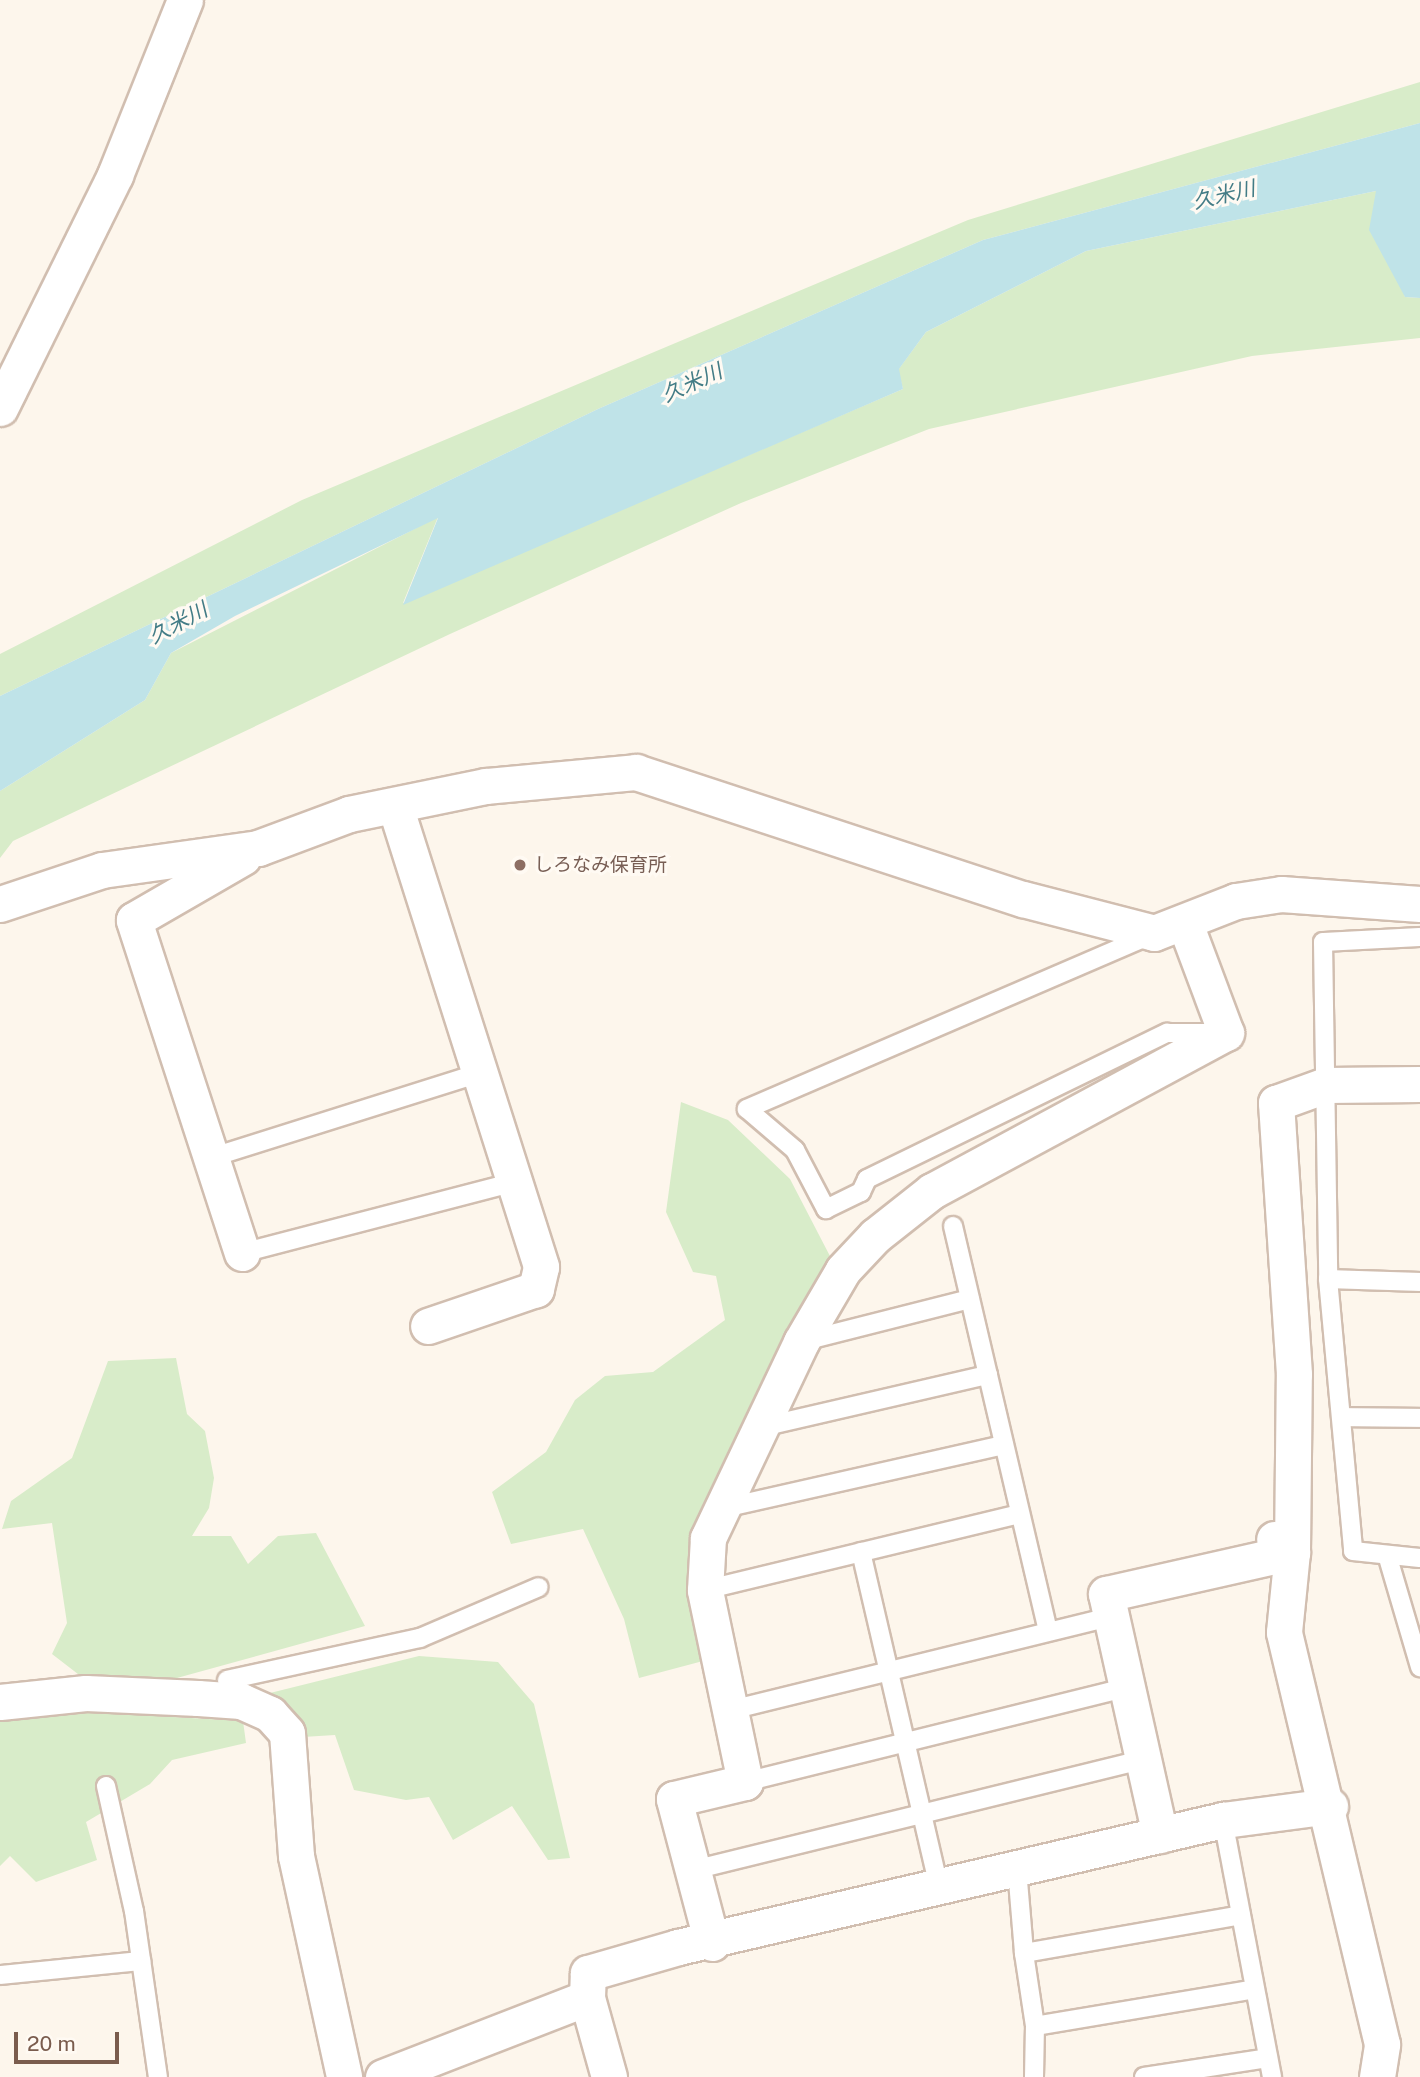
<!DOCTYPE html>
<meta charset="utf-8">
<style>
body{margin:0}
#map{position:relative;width:1420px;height:2077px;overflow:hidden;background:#fdf6ec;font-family:"Public Sans","Noto Sans JP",sans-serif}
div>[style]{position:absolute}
.green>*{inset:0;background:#d8ecc9}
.water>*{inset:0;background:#bfe3e8}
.roads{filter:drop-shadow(2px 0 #d1beb0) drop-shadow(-2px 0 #d1beb0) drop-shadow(0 2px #d1beb0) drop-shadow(0 -2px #d1beb0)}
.service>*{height:18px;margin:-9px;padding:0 9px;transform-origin:9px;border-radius:9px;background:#fff}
.minor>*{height:35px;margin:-17.5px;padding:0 17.5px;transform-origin:17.5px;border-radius:17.5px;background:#fff}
.dots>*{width:19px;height:19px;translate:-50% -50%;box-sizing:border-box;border:4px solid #fffaf3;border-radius:50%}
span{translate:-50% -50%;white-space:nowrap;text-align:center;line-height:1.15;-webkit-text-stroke:6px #fffaf3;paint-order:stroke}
.education-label{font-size:19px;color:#785e54}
.left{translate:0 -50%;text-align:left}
.water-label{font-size:21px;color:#437c86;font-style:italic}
.scale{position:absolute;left:14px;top:2032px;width:105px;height:32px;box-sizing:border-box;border:4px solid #7a5c4d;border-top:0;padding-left:9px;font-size:21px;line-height:24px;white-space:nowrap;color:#7a5c4d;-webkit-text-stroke:5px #fffaf3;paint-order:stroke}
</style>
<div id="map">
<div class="green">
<div style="clip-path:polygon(1420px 82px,1420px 123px,983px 240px,598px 409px,0 696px,0 654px,302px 500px,968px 220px)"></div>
<div style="clip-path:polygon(1376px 191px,1405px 297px,1420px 298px,1420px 338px,1252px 356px,929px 429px,741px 503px,450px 634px,13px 841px,0 858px,0 791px,145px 700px,171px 653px,438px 517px,403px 603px,903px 389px,898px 370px,926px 332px,1086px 251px)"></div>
<div style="clip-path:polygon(681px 1102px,728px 1120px,790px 1179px,832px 1260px,787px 1331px,747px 1421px,703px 1661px,639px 1678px,624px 1619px,583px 1529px,511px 1544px,492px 1492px,546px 1452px,575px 1400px,605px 1376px,653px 1372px,725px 1320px,716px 1276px,693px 1272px,666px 1212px)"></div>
<div style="clip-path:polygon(176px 1358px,187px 1414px,205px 1431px,214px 1478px,209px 1508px,192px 1536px,231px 1536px,248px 1564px,278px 1536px,316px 1533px,365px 1626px,166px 1681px,87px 1681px,52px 1654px,67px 1623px,52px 1523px,2px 1529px,11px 1501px,72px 1458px,108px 1361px)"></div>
<div style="clip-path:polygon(419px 1656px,498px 1662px,534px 1704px,570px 1858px,548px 1860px,512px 1806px,453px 1840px,429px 1797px,406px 1800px,354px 1790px,335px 1735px,303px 1737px,270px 1693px)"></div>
<div style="clip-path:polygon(86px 1712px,243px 1721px,246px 1743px,172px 1760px,150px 1784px,86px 1822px,97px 1860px,36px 1882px,10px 1856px,0 1866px,0 1719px)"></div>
</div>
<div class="water">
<div style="clip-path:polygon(1420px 123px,1420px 298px,1405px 297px,1369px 230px,1376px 191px,1086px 251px,926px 332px,899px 369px,903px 389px,403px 605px,438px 518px,235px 616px,171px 653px,145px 700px,0 791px,0 696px,598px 409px,983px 240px)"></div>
</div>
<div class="roads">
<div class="service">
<div style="left:1148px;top:936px;width:437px;rotate:156.7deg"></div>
<div style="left:747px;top:1109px;width:63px;rotate:40.5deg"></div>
<div style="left:795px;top:1150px;width:67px;rotate:62.3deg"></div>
<div style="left:826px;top:1209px;width:39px;rotate:-26deg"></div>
<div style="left:861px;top:1192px;width:14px;rotate:-65deg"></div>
<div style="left:867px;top:1179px;width:334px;rotate:-26deg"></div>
<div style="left:1167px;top:1033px;width:44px"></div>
<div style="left:1420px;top:937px;width:97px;rotate:177deg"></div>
<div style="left:1323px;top:942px;width:337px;rotate:89.1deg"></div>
<div style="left:1328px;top:1279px;width:273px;rotate:84.7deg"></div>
<div style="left:1353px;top:1551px;width:67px;rotate:6deg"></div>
<div style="left:213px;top:1157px;width:280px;rotate:-17.5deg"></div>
<div style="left:953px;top:1226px;width:416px;rotate:76.8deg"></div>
<div style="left:242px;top:1253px;width:281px;rotate:-14.6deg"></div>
<div style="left:1328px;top:1279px;width:92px;rotate:1.9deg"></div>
<div style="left:804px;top:1341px;width:171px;rotate:-14.2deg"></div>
<div style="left:1342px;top:1417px;width:78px;rotate:0.7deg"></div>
<div style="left:762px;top:1427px;width:232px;rotate:-13deg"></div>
<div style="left:724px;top:1508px;width:287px;rotate:-12.7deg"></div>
<div style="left:861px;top:1552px;width:345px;rotate:76.9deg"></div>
<div style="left:1388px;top:1558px;width:114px;rotate:73.6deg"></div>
<div style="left:705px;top:1590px;width:323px;rotate:-13.6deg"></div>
<div style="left:227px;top:1680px;width:198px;rotate:-12.3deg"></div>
<div style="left:420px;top:1638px;width:129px;rotate:-23.2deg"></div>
<div style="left:727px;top:1711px;width:395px;rotate:-13.8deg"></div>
<div style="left:745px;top:1782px;width:392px;rotate:-13.9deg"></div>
<div style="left:106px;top:1786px;width:128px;rotate:77.4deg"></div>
<div style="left:134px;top:1911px;width:168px;rotate:81.8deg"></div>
<div style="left:1223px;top:1820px;width:262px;rotate:79.2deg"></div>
<div style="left:1017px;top:1869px;width:84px;rotate:85.2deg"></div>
<div style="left:693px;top:1870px;width:461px;rotate:-13.8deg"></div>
<div style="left:0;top:1975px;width:142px;rotate:-5.7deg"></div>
<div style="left:1035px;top:2026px;width:223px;rotate:-9.5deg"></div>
<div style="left:1034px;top:2077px;width:51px;rotate:-88.9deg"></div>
<div style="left:1035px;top:2026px;width:74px;rotate:-98.6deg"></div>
<div style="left:1024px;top:1953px;width:220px;rotate:-9.9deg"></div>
<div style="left:1144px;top:2077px;width:125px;rotate:-8.7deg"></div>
</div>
<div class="minor">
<div style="left:0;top:408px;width:260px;rotate:-63.7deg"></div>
<div style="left:115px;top:175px;width:188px;rotate:-68.2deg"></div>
<div style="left:396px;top:809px;width:480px;rotate:72.4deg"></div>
<div style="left:541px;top:1267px;width:23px;rotate:103deg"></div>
<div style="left:536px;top:1289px;width:114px;rotate:161.1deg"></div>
<div style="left:0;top:904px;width:108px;rotate:-18.4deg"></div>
<div style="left:102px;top:870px;width:158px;rotate:-8deg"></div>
<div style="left:258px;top:848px;width:97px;rotate:-20.5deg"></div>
<div style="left:349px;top:814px;width:140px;rotate:-11.6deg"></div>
<div style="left:486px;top:786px;width:151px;rotate:-5.3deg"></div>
<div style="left:636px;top:772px;width:407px;rotate:18.2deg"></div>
<div style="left:1023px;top:899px;width:135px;rotate:14.5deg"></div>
<div style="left:1154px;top:933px;width:88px;rotate:-21.3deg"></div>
<div style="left:1236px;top:901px;width:46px;rotate:-8.8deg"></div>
<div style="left:1281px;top:894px;width:139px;rotate:4.1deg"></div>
<div style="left:242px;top:1253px;width:350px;rotate:-108deg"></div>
<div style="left:134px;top:920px;width:126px;rotate:-30deg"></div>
<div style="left:0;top:1702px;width:86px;rotate:-6deg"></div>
<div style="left:86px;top:1693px;width:112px;rotate:2.6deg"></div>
<div style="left:198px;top:1698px;width:43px;rotate:4deg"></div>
<div style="left:241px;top:1701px;width:32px;rotate:24deg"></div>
<div style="left:270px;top:1714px;width:25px;rotate:48deg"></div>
<div style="left:287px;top:1733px;width:123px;rotate:85.8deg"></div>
<div style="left:296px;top:1856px;width:226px;rotate:77.7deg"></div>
<div style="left:1160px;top:1835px;width:247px;rotate:-102.6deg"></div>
<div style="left:1106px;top:1594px;width:191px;rotate:-12.7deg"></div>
<div style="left:1292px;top:1552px;width:22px;rotate:-144deg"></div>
<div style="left:712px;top:1943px;width:149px;rotate:-104.8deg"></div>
<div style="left:674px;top:1799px;width:73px;rotate:-13.5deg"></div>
<div style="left:745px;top:1782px;width:196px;rotate:-101.8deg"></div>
<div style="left:705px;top:1590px;width:52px;rotate:-86.7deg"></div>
<div style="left:708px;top:1538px;width:217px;rotate:-64.6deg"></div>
<div style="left:801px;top:1342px;width:83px;rotate:-59.7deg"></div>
<div style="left:843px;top:1270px;width:47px;rotate:-46.7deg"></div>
<div style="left:875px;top:1236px;width:73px;rotate:-38.3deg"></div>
<div style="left:932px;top:1191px;width:334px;rotate:-28.3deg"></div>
<div style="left:1226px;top:1033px;width:114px;rotate:-110.5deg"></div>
<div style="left:587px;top:1998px;width:82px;rotate:74.4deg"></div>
<div style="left:383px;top:2077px;width:219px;rotate:-21.2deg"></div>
<div style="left:587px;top:1998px;width:25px;rotate:-88deg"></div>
<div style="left:588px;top:1973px;width:94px;rotate:-16.1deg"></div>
<div style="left:678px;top:1947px;width:560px;rotate:-13.12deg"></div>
<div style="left:1223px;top:1820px;width:108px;rotate:-7.5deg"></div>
<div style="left:1377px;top:2077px;width:33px;rotate:-81deg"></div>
<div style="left:1382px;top:2044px;width:423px;rotate:-103.4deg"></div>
<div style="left:1284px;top:1632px;width:80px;rotate:-84.3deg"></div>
<div style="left:1292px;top:1552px;width:178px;rotate:-89.4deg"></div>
<div style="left:1294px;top:1374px;width:272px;rotate:-93.8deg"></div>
<div style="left:1276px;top:1103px;width:53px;rotate:-19.8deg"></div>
<div style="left:1326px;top:1085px;width:94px;rotate:-0.6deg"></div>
</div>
</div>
<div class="dots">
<div style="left:520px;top:865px;background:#8d6e63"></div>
</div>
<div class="education-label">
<span class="left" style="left:534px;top:865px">しろなみ保育所</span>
</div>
<div class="water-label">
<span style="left:1224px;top:195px;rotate:-13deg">久米川</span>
<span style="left:692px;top:383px;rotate:-24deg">久米川</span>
<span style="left:178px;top:623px;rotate:-28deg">久米川</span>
</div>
<div class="scale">20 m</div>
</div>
